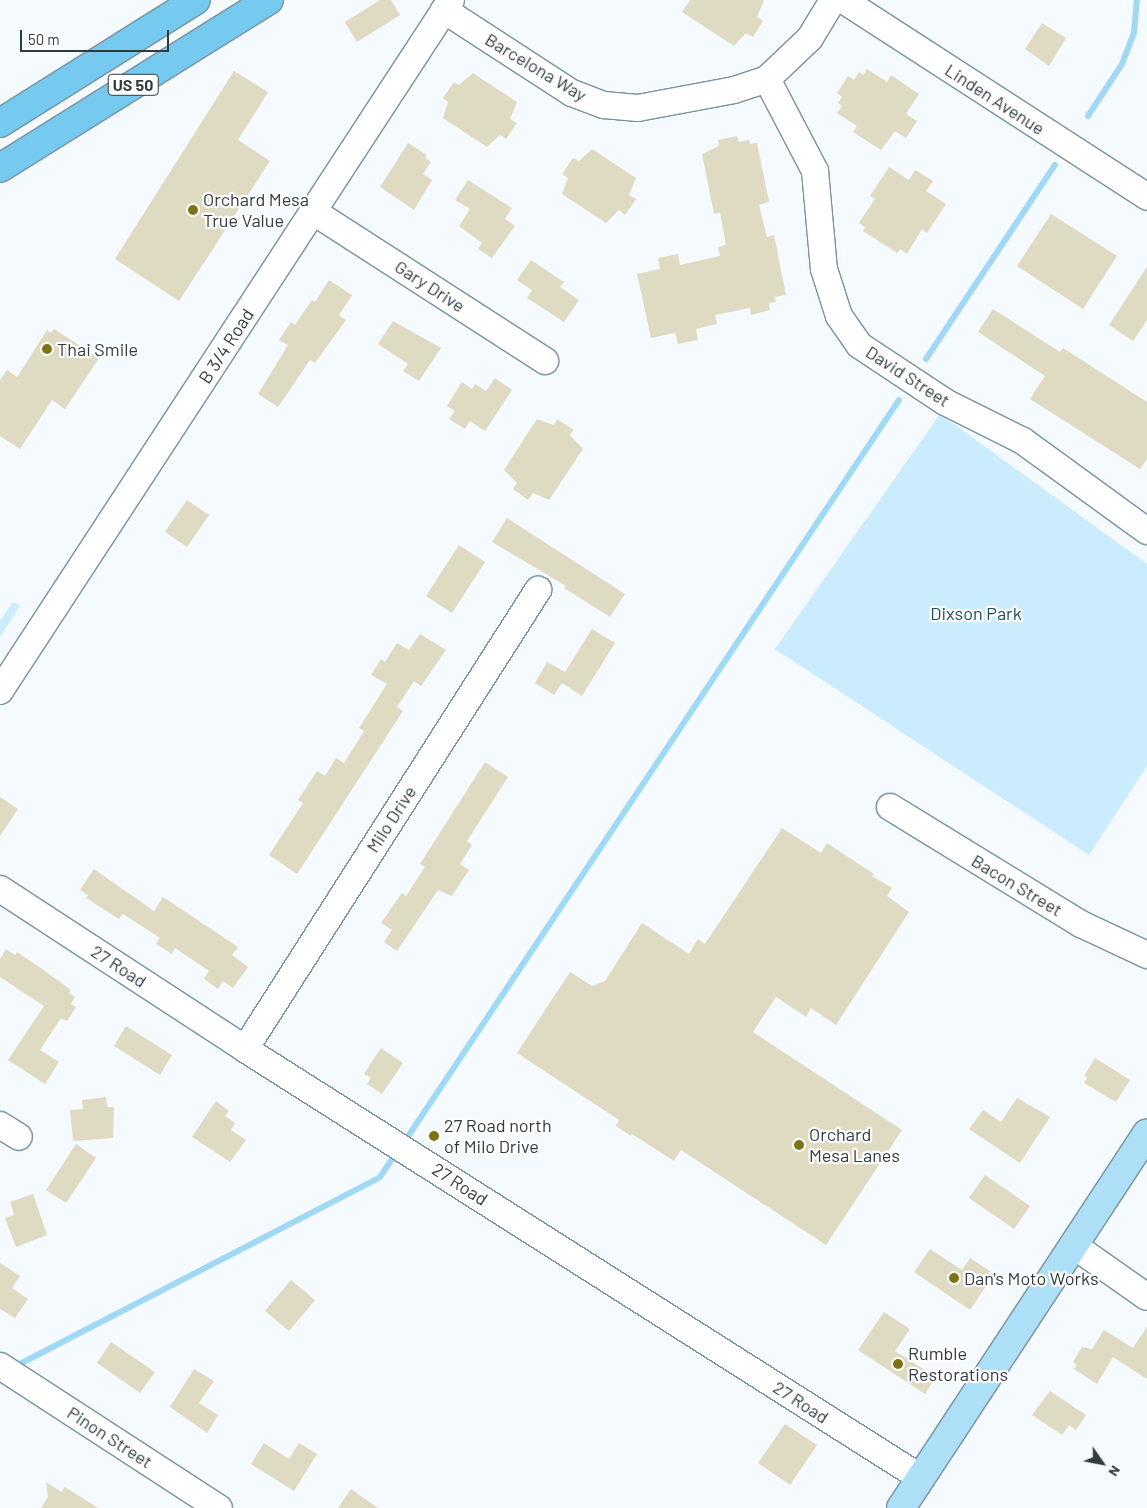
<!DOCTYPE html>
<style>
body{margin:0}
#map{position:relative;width:1147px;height:1508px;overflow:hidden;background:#f4fafd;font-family:Barlow,sans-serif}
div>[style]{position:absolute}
.green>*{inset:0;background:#caecfd}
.stream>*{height:6px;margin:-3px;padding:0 3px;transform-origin:3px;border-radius:3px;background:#a1d9f5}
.building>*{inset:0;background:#dedbc2}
.roads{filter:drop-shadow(1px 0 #78929e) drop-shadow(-1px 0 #78929e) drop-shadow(0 1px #78929e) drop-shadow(0 -1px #78929e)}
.minor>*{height:26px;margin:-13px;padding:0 13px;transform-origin:13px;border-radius:13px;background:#fff}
.major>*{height:28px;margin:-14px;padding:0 14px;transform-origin:14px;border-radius:14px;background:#addff6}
.highway>*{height:28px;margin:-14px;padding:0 14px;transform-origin:14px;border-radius:14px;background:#76caf0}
.dots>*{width:14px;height:14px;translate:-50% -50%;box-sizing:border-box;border:2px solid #fff;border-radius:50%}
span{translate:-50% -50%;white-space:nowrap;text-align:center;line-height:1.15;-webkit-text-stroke:4.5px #fff;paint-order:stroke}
.shield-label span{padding:1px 4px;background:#fff;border:1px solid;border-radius:4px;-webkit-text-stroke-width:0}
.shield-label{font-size:16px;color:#313c41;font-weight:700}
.street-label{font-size:18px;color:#313c41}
.poi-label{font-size:18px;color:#313c41}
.left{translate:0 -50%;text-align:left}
.park-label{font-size:18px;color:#1e4c5f}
.north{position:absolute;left:1077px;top:1438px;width:50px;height:50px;-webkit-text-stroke:4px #fff;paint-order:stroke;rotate:123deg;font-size:14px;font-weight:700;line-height:20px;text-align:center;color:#313c41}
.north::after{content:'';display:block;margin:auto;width:18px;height:22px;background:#313c41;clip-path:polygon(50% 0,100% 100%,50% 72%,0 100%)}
.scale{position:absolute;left:20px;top:30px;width:149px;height:22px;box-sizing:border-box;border:2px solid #313c41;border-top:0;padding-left:6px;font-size:15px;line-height:18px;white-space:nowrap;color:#313c41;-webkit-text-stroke:4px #fff;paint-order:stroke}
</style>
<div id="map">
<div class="green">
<div style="clip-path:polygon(940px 414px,1147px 564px,1147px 766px,1089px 855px,775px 649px)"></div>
<div style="clip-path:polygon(13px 602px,20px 606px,0 637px,0 621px)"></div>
</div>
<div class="stream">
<div style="left:1088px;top:116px;width:62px;rotate:-56.8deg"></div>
<div style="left:1122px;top:64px;width:33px;rotate:-69deg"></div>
<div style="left:1134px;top:33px;width:33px;rotate:-85deg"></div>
<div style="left:926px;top:359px;width:233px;rotate:-56.4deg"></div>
<div style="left:403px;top:1144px;width:894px;rotate:-56.31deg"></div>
<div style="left:14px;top:1367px;width:412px;rotate:-27.4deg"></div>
<div style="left:380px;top:1177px;width:30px;rotate:-56deg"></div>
</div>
<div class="building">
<div style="clip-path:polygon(380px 0,391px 0,400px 15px,357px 42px,345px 22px)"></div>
<div style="clip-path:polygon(690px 0,764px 0,757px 17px,763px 21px,753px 37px,746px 33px,734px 46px,682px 12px)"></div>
<div style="clip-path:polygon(1042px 23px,1066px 38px,1049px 66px,1025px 49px)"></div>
<div style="clip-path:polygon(867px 69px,887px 82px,891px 75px,919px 94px,906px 114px,917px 121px,906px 138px,895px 131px,881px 150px,853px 132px,857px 126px,837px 113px,842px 106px,838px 103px,842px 97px,837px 93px,848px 76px,854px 80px,859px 72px,863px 75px)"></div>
<div style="clip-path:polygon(234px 71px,268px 92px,238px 140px,270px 161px,179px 301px,115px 259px)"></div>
<div style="clip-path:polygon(473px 73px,517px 102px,510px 119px,517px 123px,506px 139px,500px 135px,487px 147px,443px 118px,448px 102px,443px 98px,454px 82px,459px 85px)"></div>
<div style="clip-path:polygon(737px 136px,739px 142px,749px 140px,750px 144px,757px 143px,769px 202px,759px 205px,767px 237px,774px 235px,786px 295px,774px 297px,776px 302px,769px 303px,770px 310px,751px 315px,750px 308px,715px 315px,717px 324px,696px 329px,698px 340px,678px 344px,675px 333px,651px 338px,637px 274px,660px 269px,658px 258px,678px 254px,680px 265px,720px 256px,718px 247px,726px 245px,720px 213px,714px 214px,702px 154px,719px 146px,718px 140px)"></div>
<div style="clip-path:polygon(408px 143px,427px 155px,425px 158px,431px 162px,423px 174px,432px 180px,414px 210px,380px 187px)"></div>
<div style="clip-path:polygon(592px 149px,636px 178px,629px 195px,636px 199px,625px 215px,619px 210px,606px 223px,562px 194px,568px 178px,562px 174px,573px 158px,579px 161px)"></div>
<div style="clip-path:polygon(889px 167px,909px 180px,915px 170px,933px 181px,926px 191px,946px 204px,927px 233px,922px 229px,907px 254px,900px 249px,897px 253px,863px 231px,865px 227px,859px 223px,875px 199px,870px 196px)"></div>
<div style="clip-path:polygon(468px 180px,512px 208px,505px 219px,515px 226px,492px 258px,478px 249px,482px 243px,459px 226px,470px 209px,455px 200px)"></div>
<div style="clip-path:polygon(1051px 214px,1117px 256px,1083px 309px,1017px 266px)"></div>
<div style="clip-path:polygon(531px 260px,564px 282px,560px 287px,579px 300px,564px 322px,527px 298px,532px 290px,517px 280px)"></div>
<div style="clip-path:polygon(1147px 267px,1147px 320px,1133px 341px,1109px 325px)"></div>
<div style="clip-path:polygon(329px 280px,352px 295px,339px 315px,346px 320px,315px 363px,310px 360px,278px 407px,258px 394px,288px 345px,279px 340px,291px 322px,295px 325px,312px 300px,315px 302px)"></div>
<div style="clip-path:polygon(993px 309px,1060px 352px,1063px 348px,1147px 402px,1147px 459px,1140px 469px,1030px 399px,1045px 376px,978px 332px)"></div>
<div style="clip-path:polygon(393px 321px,441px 348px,419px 381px,403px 371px,408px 364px,378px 344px)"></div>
<div style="clip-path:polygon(54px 329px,99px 358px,65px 409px,52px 400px,20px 449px,0 436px,0 380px,7px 370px,17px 377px,47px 330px,51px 333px)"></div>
<div style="clip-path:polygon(495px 378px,512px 390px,485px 431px,470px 421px,465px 429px,449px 419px,455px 411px,447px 406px,462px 382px,472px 389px,475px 384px,486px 391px)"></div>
<div style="clip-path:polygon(537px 419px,554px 425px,557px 419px,574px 430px,570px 435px,583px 449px,549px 500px,533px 493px,528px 500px,513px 489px,517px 483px,504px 470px)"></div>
<div style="clip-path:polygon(187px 500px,209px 515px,187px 547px,165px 532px)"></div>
<div style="clip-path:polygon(507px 518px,625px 594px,610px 617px,564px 588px,566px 586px,492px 542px)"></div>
<div style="clip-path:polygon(459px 545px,485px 562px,452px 613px,426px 596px)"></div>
<div style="clip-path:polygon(592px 629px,615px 643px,582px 696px,562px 683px,554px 695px,535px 683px,547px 662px,565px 672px)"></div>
<div style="clip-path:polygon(420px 634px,446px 650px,421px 686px,414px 681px,397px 707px,403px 711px,297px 874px,269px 855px,303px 803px,298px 800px,317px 771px,325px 776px,336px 758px,344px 763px,364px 731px,359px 728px,387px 684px,371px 675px,381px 659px,385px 662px,397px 643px,409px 650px)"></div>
<div style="clip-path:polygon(485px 762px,508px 777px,467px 841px,472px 845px,460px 864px,469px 870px,452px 896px,438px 890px,397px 951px,384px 942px,392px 930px,381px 923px,402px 893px,406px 896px,425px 867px,420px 864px)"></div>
<div style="clip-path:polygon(0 797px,18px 809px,0 836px)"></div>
<div style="clip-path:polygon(782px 828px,821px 853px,827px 843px,874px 874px,872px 876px,892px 888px,887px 896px,909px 912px,836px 1025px,811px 1008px,806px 1017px,776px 997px,753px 1032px,902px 1130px,826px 1245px,681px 1150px,674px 1161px,632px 1134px,631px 1136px,616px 1126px,619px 1120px,517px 1053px,570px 972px,592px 986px,605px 981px,642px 923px,689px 954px,698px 939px,705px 944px)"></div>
<div style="clip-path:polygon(94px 869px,154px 911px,163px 897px,238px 947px,232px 955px,248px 967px,233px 988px,223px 981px,218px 989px,204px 979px,209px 971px,175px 948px,172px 954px,156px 944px,160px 938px,123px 914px,119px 919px,86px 898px,88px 895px,80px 890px)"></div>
<div style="clip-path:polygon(6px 949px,15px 955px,17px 952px,42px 969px,71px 990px,69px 993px,75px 997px,71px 1004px,76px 1007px,67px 1021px,61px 1018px,40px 1050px,59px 1062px,45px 1084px,8px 1060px,44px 1006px,0 977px,0 959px)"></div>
<div style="clip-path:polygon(126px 1026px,172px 1055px,160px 1075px,114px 1046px)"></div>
<div style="clip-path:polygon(381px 1048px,403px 1063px,382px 1094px,367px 1084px,371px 1078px,364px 1074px)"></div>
<div style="clip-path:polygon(1095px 1058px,1130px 1080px,1116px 1102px,1084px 1083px,1087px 1078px,1084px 1076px)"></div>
<div style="clip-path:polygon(106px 1097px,107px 1107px,114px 1107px,113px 1138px,73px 1141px,70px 1110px,83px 1109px,82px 1100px)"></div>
<div style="clip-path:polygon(1017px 1098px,1050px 1117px,1020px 1163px,969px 1129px,983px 1110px,1001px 1122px)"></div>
<div style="clip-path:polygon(216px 1101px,229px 1111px,225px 1116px,235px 1123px,231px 1130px,246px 1140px,230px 1162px,192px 1137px)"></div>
<div style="clip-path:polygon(76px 1144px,96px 1158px,66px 1203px,46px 1190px)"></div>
<div style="clip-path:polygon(985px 1175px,1030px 1206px,1014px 1229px,969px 1198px)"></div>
<div style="clip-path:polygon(33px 1194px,47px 1235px,16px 1247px,5px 1218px,14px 1215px,10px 1202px)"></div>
<div style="clip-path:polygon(930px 1249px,962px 1270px,970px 1258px,990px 1271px,982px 1283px,986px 1286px,970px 1310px,914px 1272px)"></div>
<div style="clip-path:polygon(0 1263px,20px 1276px,12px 1288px,28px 1299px,15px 1318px,0 1309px)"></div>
<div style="clip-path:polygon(291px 1280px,315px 1300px,289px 1331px,265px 1311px)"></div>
<div style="clip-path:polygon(884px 1312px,910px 1329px,895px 1351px,936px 1377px,925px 1394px,858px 1350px)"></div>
<div style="clip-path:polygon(1147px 1327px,1147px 1379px,1113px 1357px,1097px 1384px,1074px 1369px,1077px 1365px,1073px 1362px,1082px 1347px,1092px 1349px,1104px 1330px,1133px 1348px)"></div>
<div style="clip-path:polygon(111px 1342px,155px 1372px,140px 1393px,97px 1363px)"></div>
<div style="clip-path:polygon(194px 1369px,214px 1381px,199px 1403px,218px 1415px,207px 1433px,170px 1407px)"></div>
<div style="clip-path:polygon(1050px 1391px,1086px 1415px,1076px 1430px,1069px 1425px,1062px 1435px,1032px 1415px)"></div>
<div style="clip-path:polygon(785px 1424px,817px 1445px,790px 1485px,758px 1463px)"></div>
<div style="clip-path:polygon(264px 1443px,289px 1459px,299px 1443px,317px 1454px,294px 1491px,251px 1464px)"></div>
<div style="clip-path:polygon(46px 1482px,61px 1492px,65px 1487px,98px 1508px,41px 1508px,48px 1497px)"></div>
<div style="clip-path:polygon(351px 1489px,378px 1508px,338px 1508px)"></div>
</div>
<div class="roads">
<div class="minor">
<div style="left:843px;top:0;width:362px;rotate:32.9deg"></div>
<div style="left:444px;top:10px;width:153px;rotate:33deg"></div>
<div style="left:572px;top:93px;width:34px;rotate:21deg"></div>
<div style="left:604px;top:105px;width:34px;rotate:5deg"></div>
<div style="left:638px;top:108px;width:98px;rotate:-10.6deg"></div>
<div style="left:734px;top:90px;width:35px;rotate:-18deg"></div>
<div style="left:767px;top:79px;width:59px;rotate:-43.6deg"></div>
<div style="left:810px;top:38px;width:44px;rotate:-58.8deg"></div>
<div style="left:767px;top:79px;width:104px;rotate:62.4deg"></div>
<div style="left:815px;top:171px;width:98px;rotate:84.8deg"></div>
<div style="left:824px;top:269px;width:49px;rotate:72.3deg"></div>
<div style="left:839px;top:316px;width:35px;rotate:55deg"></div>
<div style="left:859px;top:345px;width:103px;rotate:33.5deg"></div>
<div style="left:945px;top:402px;width:87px;rotate:26.6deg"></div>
<div style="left:1023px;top:441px;width:153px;rotate:36deg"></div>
<div style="left:314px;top:212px;width:275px;rotate:32.8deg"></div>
<div style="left:0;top:691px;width:825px;rotate:-56.87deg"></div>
<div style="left:890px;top:807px;width:224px;rotate:31.5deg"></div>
<div style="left:1081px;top:924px;width:73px;rotate:25.2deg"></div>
<div style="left:0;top:889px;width:293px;rotate:33.1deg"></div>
<div style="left:245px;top:1049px;width:801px;rotate:32.4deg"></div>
<div style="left:245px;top:1049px;width:545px;rotate:-57.45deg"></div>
<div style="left:0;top:1125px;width:22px;rotate:32deg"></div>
<div style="left:1073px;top:1245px;width:90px;rotate:35.1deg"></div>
<div style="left:0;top:1366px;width:261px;rotate:33deg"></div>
</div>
<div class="major">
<div style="left:901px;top:1508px;width:448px;rotate:-56.7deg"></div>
</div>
<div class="highway">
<div style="left:0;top:123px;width:231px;rotate:-32.1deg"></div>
<div style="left:0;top:168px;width:317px;rotate:-32deg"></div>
</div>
</div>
<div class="dots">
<div style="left:193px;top:210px;background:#7e7314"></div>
<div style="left:47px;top:349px;background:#7e7314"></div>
<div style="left:434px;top:1136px;background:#7e7314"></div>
<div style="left:799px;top:1145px;background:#7e7314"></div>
<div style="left:954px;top:1278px;background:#7e7314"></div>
<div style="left:898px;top:1364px;background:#7e7314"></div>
</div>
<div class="shield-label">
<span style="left:133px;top:85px">US 50</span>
</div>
<div class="street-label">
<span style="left:536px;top:67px;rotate:31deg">Barcelona Way</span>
<span style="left:995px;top:99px;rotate:33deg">Linden Avenue</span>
<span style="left:430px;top:286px;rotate:33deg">Gary Drive</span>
<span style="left:226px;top:346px;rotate:-57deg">B 3/4 Road</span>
<span style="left:908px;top:376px;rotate:33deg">David Street</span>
<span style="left:391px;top:819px;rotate:-57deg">Milo Drive</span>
<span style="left:1017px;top:885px;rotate:31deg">Bacon Street</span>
<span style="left:119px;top:966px;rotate:33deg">27 Road</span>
<span style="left:460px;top:1184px;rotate:33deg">27 Road</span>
<span style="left:801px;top:1402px;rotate:33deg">27 Road</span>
<span style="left:110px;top:1437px;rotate:33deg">Pinon Street</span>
</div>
<div class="poi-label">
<span class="left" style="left:203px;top:210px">Orchard Mesa<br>True Value</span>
<span class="left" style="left:57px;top:349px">Thai Smile</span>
<span class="left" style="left:444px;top:1136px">27 Road north<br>of Milo Drive</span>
<span class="left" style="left:809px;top:1145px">Orchard<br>Mesa Lanes</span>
<span class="left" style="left:964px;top:1278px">Dan's Moto Works</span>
<span class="left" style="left:908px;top:1364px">Rumble<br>Restorations</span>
</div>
<div class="park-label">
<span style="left:976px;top:613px">Dixson Park</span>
</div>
<div class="north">N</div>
<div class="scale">50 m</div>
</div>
